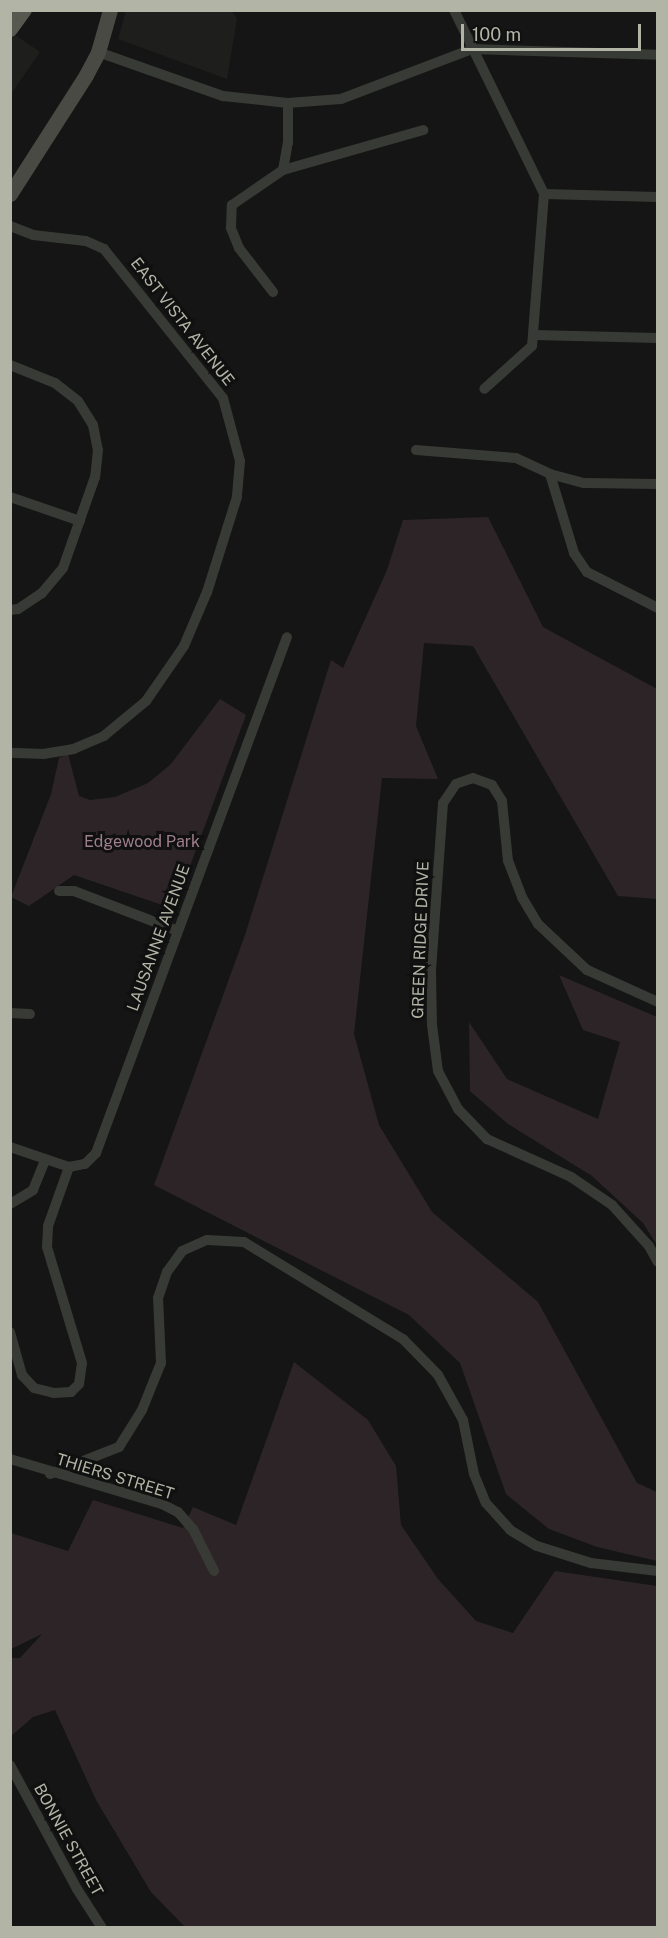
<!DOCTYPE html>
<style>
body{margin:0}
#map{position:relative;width:668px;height:1938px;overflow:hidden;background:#141514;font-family:"Public Sans",sans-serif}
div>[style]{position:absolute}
.built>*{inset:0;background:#1e1f1d}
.green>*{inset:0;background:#2d2427}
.minor>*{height:10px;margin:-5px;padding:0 5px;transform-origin:5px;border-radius:5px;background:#383a35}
.secondary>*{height:15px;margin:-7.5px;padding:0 7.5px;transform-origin:7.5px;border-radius:7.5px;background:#484a43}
.primary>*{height:16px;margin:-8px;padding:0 8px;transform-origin:8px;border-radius:8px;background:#575951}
span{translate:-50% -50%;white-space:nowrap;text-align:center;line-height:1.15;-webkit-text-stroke:6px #0f100f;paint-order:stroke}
.street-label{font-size:16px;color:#b2b5a6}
.park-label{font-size:16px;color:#9f7e8d}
.frame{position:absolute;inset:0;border:12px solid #b2b5a6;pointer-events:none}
.scale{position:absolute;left:461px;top:24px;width:180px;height:27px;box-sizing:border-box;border:3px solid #b2b5a6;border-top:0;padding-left:8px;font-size:18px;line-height:21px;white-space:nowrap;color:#b2b5a6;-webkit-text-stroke:4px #0f100f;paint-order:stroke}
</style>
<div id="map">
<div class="built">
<div style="clip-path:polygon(126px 11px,232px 11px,237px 19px,227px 79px,118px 39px)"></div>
<div style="clip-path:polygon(11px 32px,40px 52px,11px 94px)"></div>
</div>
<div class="green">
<div style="clip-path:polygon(488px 517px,543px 627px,657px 689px,657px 899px,618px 896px,473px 646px,424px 643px,416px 726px,438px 779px,382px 778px,354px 1034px,379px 1125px,432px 1212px,538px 1302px,637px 1483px,657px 1492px,657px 1561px,597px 1547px,549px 1529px,506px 1494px,460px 1363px,409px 1315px,154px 1185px,245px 935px,331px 660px,343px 668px,387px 570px,403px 520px)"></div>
<div style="clip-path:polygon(220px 699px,246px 715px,174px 909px,74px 875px,29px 906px,11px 897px,51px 794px,59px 758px,68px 754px,79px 796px,90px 800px,115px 797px,148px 783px,171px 764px)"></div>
<div style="clip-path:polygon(559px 975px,657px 1017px,657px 1245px,643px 1223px,592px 1176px,508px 1124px,470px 1091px,469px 1022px,507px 1079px,598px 1119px,620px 1042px,583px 1030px)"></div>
<div style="clip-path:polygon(294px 1362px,368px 1420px,396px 1466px,401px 1525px,438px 1579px,476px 1621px,513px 1633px,555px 1571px,657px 1586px,657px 1927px,185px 1927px,151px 1892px,96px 1800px,55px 1710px,33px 1717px,11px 1736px,10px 1658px,20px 1658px,42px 1634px,11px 1649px,11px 1533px,68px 1551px,93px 1500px,183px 1528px,193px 1507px,236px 1525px)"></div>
</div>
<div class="minor">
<div style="left:454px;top:10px;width:205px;rotate:63.9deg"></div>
<div style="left:544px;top:194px;width:152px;rotate:94.5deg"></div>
<div style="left:532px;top:346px;width:64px;rotate:138.1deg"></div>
<div style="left:98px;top:52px;width:133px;rotate:19.4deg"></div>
<div style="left:223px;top:96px;width:65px;rotate:6.1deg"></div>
<div style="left:288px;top:103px;width:53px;rotate:-4.3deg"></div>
<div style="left:341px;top:99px;width:140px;rotate:-20.9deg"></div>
<div style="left:472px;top:49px;width:186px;rotate:1.8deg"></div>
<div style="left:283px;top:170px;width:146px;rotate:-15.9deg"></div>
<div style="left:544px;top:194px;width:114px;rotate:1.5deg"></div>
<div style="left:10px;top:226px;width:25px;rotate:21deg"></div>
<div style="left:33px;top:235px;width:53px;rotate:6.5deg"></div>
<div style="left:86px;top:241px;width:20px;rotate:24deg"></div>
<div style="left:104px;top:249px;width:191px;rotate:51.4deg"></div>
<div style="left:223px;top:398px;width:65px;rotate:74.9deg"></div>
<div style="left:240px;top:461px;width:36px;rotate:95deg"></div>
<div style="left:237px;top:497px;width:100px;rotate:107.5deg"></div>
<div style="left:207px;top:592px;width:59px;rotate:113.1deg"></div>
<div style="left:184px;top:646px;width:67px;rotate:124.6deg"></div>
<div style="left:146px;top:701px;width:55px;rotate:140.2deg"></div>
<div style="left:104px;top:736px;width:33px;rotate:157deg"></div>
<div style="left:74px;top:749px;width:30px;rotate:171deg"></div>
<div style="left:44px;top:754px;width:34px;rotate:-178deg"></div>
<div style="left:273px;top:292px;width:56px;rotate:-127.7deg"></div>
<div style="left:239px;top:248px;width:22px;rotate:-112deg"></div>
<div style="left:231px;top:228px;width:23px;rotate:-88deg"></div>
<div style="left:232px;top:205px;width:62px;rotate:-34.5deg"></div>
<div style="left:283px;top:170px;width:27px;rotate:-80deg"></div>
<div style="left:288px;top:143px;width:40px;rotate:-90deg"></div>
<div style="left:534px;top:335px;width:124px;rotate:1.4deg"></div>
<div style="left:10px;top:365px;width:48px;rotate:21.8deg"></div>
<div style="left:55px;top:383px;width:29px;rotate:38deg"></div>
<div style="left:78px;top:401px;width:28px;rotate:58deg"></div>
<div style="left:93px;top:425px;width:25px;rotate:79deg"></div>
<div style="left:98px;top:450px;width:27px;rotate:96deg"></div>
<div style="left:95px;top:477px;width:96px;rotate:109.4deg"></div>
<div style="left:63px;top:568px;width:33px;rotate:130deg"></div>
<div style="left:42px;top:593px;width:29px;rotate:146deg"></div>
<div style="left:18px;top:609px;width:8px;rotate:173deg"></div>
<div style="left:416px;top:450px;width:100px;rotate:4.6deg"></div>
<div style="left:516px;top:458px;width:38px;rotate:25deg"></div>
<div style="left:550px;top:474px;width:35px;rotate:15deg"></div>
<div style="left:584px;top:483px;width:74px;rotate:0.8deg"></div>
<div style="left:550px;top:474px;width:83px;rotate:73.1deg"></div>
<div style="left:574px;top:553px;width:23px;rotate:56deg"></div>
<div style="left:587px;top:572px;width:80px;rotate:26.9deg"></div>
<div style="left:10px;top:497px;width:74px;rotate:18.9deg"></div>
<div style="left:59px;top:891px;width:15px"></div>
<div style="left:74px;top:891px;width:111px;rotate:21deg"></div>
<div style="left:658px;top:1002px;width:78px;rotate:-155.7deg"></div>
<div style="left:587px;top:970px;width:67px;rotate:-136.8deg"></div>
<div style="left:538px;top:924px;width:31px;rotate:-121deg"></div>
<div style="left:522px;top:897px;width:39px;rotate:-111deg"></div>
<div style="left:508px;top:861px;width:60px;rotate:-95.7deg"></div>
<div style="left:502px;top:801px;width:19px;rotate:-122deg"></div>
<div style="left:492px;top:785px;width:20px;rotate:-160deg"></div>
<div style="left:473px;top:778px;width:18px;rotate:161deg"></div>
<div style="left:456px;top:784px;width:23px;rotate:124deg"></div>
<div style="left:443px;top:803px;width:167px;rotate:94.1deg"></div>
<div style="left:431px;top:970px;width:55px;rotate:89deg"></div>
<div style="left:432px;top:1025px;width:46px;rotate:82.6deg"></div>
<div style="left:438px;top:1071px;width:43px;rotate:62.2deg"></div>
<div style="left:458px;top:1109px;width:42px;rotate:46deg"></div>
<div style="left:487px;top:1139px;width:92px;rotate:24.3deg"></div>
<div style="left:571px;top:1177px;width:50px;rotate:34.3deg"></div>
<div style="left:612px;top:1205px;width:55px;rotate:47.9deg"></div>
<div style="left:649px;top:1246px;width:18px;rotate:61deg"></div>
<div style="left:10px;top:1013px;width:20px;rotate:3deg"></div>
<div style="left:10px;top:1147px;width:62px;rotate:18.7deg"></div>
<div style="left:69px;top:1167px;width:16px;rotate:-11deg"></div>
<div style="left:85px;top:1164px;width:16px;rotate:-45deg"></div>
<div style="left:96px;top:1153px;width:550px;rotate:-69.69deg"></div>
<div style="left:10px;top:1204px;width:27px;rotate:-31deg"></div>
<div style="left:33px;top:1190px;width:32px;rotate:-68deg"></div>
<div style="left:10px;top:1332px;width:45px;rotate:74.4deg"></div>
<div style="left:22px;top:1375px;width:18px;rotate:47deg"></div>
<div style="left:34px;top:1388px;width:21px;rotate:14deg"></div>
<div style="left:54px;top:1393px;width:17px;rotate:-3deg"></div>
<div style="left:71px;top:1392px;width:11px;rotate:-45deg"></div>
<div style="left:79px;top:1384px;width:21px;rotate:-82deg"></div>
<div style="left:82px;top:1363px;width:121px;rotate:-106.8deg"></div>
<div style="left:47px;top:1247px;width:21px;rotate:-87deg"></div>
<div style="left:48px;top:1226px;width:63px;rotate:-70.4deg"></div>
<div style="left:10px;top:1459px;width:159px;rotate:16.5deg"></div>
<div style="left:162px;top:1504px;width:18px;rotate:27deg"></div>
<div style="left:178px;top:1512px;width:23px;rotate:49deg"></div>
<div style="left:193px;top:1529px;width:47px;rotate:63.4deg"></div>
<div style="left:50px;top:1474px;width:74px;rotate:-21.4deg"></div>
<div style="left:119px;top:1447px;width:44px;rotate:-58.1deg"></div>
<div style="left:142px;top:1410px;width:51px;rotate:-68deg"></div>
<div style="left:161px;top:1363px;width:65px;rotate:-92.6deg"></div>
<div style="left:158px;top:1298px;width:28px;rotate:-71deg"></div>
<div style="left:167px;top:1272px;width:26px;rotate:-54deg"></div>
<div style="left:182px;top:1251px;width:27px;rotate:-24deg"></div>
<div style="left:207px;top:1240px;width:37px;rotate:3deg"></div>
<div style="left:244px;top:1242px;width:186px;rotate:31.4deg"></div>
<div style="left:403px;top:1339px;width:50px;rotate:45.8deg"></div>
<div style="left:438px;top:1375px;width:51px;rotate:60.9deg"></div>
<div style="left:463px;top:1420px;width:55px;rotate:78.5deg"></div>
<div style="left:474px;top:1474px;width:31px;rotate:68deg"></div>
<div style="left:486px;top:1503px;width:36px;rotate:48deg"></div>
<div style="left:510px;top:1530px;width:31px;rotate:31deg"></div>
<div style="left:537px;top:1546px;width:57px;rotate:17.5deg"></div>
<div style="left:591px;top:1563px;width:67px;rotate:6.8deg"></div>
<div style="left:10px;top:1765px;width:141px;rotate:61.6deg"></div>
<div style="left:77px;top:1889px;width:46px;rotate:57.3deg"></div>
</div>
<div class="secondary">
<div style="left:10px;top:194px;width:141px;rotate:-57.4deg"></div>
<div style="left:86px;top:75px;width:26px;rotate:-62deg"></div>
<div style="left:98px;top:52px;width:44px;rotate:-74.1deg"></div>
</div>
<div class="primary">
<div style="left:10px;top:29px;width:24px;rotate:-54deg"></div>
</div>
<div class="street-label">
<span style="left:182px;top:322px;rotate:52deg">EAST VISTA AVENUE</span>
<span style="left:159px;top:938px;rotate:-70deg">LAUSANNE AVENUE</span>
<span style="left:421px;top:940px;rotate:-88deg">GREEN RIDGE DRIVE</span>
<span style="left:115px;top:1477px;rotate:17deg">THIERS STREET</span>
<span style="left:68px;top:1840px;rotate:61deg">BONNIE STREET</span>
</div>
<div class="park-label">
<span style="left:142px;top:842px">Edgewood Park</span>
</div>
<div class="frame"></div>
<div class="scale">100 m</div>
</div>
